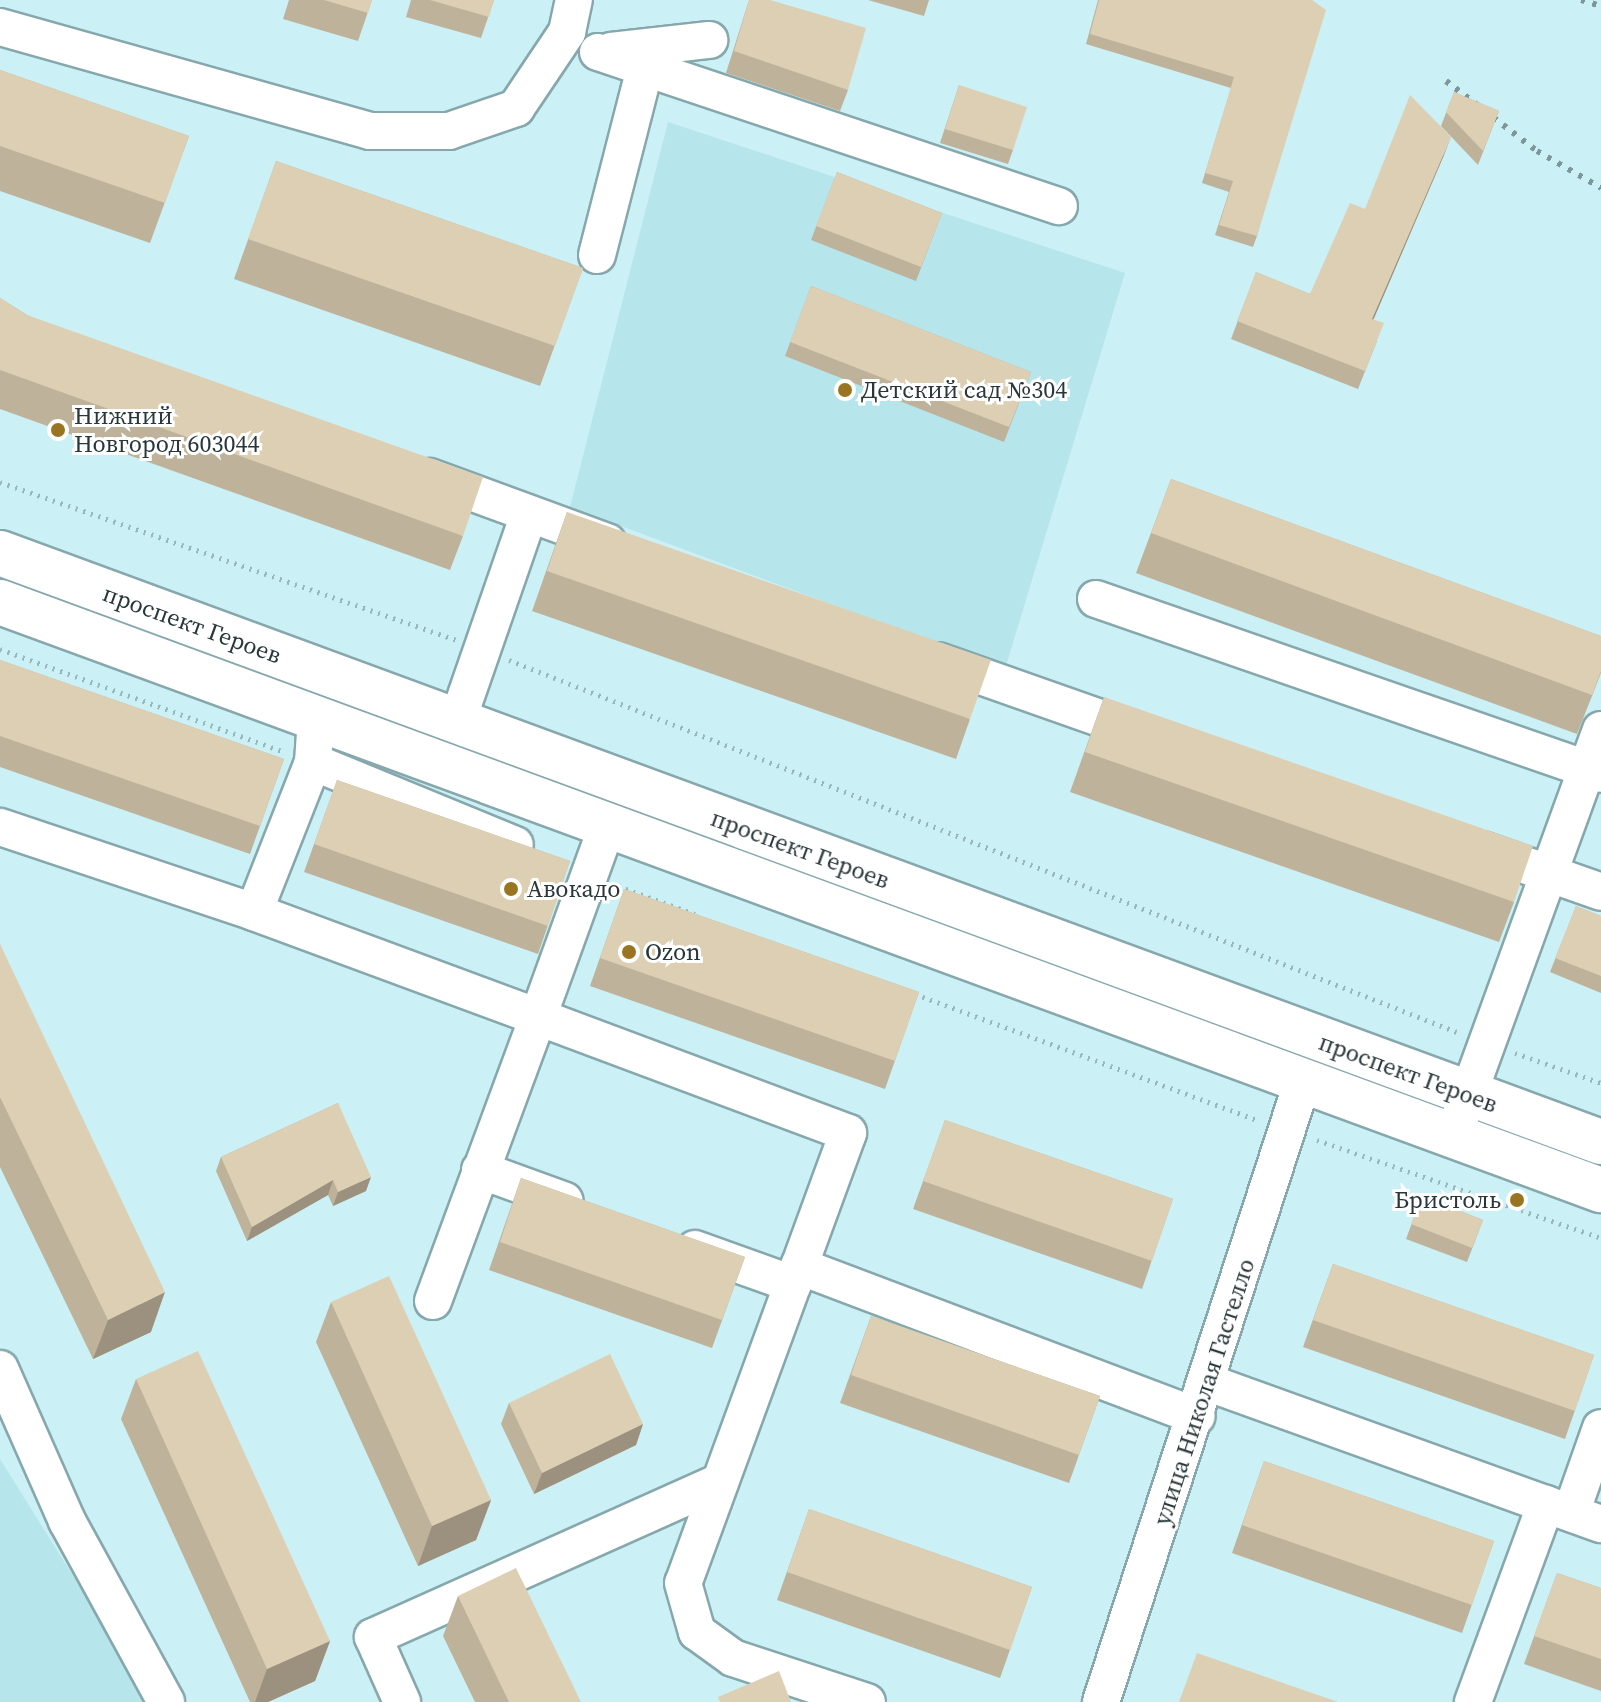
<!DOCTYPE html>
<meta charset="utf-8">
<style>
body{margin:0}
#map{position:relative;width:1601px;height:1702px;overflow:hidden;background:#cbf0f5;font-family:"Source Serif 4",serif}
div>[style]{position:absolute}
.built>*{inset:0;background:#b6e5eb}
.path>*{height:5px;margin-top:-2.5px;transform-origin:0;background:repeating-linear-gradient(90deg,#99b7bb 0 2px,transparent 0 8px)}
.roads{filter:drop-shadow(2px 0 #86a8ad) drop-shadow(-2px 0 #86a8ad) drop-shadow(0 2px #86a8ad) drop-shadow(0 -2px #86a8ad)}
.minor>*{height:36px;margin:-18px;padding:0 18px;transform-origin:18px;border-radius:18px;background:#fff}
.major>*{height:44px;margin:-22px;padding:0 22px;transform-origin:22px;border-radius:22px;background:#fff}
.rail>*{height:6px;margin-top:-3px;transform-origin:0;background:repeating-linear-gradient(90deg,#7c969a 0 4px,transparent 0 12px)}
.wall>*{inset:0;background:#beb29b}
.shaded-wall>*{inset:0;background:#9b917e}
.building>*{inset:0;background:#ddcfb4}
.dots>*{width:22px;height:22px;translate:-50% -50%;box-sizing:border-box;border:4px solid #fff;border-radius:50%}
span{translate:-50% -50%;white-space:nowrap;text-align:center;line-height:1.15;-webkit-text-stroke:6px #fff;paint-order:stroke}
.poi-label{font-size:24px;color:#293739}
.left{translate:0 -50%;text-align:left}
.right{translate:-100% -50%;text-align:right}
.street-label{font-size:24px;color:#293739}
</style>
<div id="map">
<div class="built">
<div style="clip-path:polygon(668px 122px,1125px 273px,1005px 669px,570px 507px)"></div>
<div style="clip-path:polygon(0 1459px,136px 1677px,146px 1702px,0 1702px)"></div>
</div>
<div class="path">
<div style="left:0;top:482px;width:482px;rotate:19.1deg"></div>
<div style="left:0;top:649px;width:300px;rotate:19.9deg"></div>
<div style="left:509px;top:660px;width:1018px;rotate:21.43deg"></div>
<div style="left:618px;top:886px;width:82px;rotate:20deg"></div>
<div style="left:915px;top:994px;width:365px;rotate:20.2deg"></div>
<div style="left:1515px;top:1053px;width:91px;rotate:19.2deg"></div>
<div style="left:1317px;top:1140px;width:300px;rotate:19deg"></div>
</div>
<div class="roads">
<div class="minor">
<div style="left:0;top:27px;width:384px;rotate:15.7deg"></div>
<div style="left:370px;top:131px;width:79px"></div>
<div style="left:449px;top:131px;width:71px;rotate:-18.9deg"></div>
<div style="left:516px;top:108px;width:92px;rotate:-56.1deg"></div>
<div style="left:567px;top:32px;width:33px;rotate:-78deg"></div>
<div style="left:611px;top:51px;width:99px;rotate:-6.4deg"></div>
<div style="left:598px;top:52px;width:486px;rotate:18.5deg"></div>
<div style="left:597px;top:255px;width:193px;rotate:-75.6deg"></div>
<div style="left:430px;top:477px;width:189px;rotate:20.2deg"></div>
<div style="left:1096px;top:599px;width:534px;rotate:19.11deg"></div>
<div style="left:938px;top:661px;width:216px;rotate:19.4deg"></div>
<div style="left:457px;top:722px;width:220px;rotate:-70.9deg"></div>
<div style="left:313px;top:762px;width:218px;rotate:22.3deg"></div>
<div style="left:0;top:827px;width:268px;rotate:18.5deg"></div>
<div style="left:254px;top:912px;width:161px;rotate:-68.5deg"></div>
<div style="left:313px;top:762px;width:44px;rotate:-86.1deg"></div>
<div style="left:1482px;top:850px;width:126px;rotate:19.4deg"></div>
<div style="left:254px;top:912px;width:303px;rotate:20.3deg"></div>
<div style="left:538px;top:1017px;width:205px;rotate:-70.1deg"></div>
<div style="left:1459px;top:1120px;width:415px;rotate:-70deg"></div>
<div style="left:480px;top:1170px;width:90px;rotate:20deg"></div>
<div style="left:695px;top:1249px;width:104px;rotate:19.7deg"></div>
<div style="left:799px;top:1266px;width:425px;rotate:20.7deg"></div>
<div style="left:433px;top:1301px;width:303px;rotate:-69.7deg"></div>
<div style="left:538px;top:1017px;width:331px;rotate:20.5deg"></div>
<div style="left:848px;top:1133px;width:479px;rotate:110.1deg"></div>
<div style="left:683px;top:1583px;width:51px;rotate:74.1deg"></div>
<div style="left:697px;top:1632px;width:44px;rotate:35.8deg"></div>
<div style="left:733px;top:1658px;width:141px;rotate:18.2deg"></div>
<div style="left:0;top:1369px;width:166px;rotate:66.2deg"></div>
<div style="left:67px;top:1521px;width:206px;rotate:61.3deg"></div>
<div style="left:1209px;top:1383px;width:417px;rotate:19.8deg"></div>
<div style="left:1571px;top:1513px;width:90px;rotate:-70.6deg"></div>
<div style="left:402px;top:1702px;width:71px;rotate:-114deg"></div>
<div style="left:373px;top:1637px;width:380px;rotate:-24.1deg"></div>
<div style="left:1101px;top:1702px;width:654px;rotate:-72.01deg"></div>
<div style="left:1473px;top:1702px;width:211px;rotate:-69.8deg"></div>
</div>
<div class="major">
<div style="left:0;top:553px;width:1706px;rotate:20.2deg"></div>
<div style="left:0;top:602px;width:1706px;rotate:20.17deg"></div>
</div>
</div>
<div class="rail">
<div style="left:1581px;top:0;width:21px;rotate:17deg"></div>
<div style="left:1446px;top:81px;width:115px;rotate:37.6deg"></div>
<div style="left:1537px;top:151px;width:74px;rotate:30deg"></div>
</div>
<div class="wall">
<div style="clip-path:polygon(289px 0,372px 0,358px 41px,283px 19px)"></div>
<div style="clip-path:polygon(411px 0,494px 0,481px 38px,406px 17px)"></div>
<div style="clip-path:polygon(749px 0,848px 90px,840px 111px,726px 73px)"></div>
<div style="clip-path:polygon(868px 0,929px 0,924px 16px)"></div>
<div style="clip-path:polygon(1098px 0,1312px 0,1257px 236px,1253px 247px,1215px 235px,1229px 192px,1202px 183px,1231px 88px,1086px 44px)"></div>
<div style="clip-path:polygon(0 70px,189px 136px,150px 243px,0 191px)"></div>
<div style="clip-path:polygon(959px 85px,1013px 150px,1008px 164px,940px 143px)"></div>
<div style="clip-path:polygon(1454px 92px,1499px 111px,1478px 165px,1441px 126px)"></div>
<div style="clip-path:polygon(1444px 155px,1373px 319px,1377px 341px,1358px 389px,1231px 339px,1256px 272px,1310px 294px,1365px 209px)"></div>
<div style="clip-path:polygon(276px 161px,583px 268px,540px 386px,234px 279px)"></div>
<div style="clip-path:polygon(837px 172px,942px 213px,916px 281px,811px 240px)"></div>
<div style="clip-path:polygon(811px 286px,1031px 372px,1004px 442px,785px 356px)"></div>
<div style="clip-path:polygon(0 298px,27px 315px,463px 536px,450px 570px,0 409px)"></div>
<div style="clip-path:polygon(1171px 479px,1601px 636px,1601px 673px,1577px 734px,1136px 573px)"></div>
<div style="clip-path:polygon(567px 512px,970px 719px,956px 759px,532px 611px)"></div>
<div style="clip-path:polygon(0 660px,284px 759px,250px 854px,0 767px)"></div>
<div style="clip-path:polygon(1104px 697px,1514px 902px,1499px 942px,1070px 792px)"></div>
<div style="clip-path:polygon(337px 780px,570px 861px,538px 954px,304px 872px)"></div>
<div style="clip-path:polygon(624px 889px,919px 992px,885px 1089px,590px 986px)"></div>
<div style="clip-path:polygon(1576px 906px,1601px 916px,1601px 993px,1550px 972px)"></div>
<div style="clip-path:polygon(0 944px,151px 1332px,93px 1359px,0 1167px)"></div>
<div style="clip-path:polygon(338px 1103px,366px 1191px,333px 1206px,328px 1195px,247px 1241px,216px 1171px,221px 1157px)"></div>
<div style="clip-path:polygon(945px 1120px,1173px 1199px,1142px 1289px,913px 1209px)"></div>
<div style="clip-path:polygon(521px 1178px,745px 1257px,712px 1348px,489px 1270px)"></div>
<div style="clip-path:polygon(1422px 1196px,1483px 1220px,1467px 1262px,1406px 1239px)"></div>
<div style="clip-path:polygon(1333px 1264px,1594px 1355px,1565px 1439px,1303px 1347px)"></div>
<div style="clip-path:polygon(331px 1302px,491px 1500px,476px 1540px,418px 1566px,316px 1342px)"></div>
<div style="clip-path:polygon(871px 1316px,1100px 1396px,1069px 1483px,840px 1403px)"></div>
<div style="clip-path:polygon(136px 1379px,330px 1641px,315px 1681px,268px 1702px,250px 1702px,121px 1419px)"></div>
<div style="clip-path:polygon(509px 1403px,643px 1424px,636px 1445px,534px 1494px,501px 1424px)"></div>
<div style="clip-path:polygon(1264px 1461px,1494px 1541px,1462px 1633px,1232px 1553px)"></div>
<div style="clip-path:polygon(809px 1509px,1032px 1587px,1000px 1678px,777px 1600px)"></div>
<div style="clip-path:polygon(1557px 1573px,1601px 1588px,1601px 1691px,1524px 1664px)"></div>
<div style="clip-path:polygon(458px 1596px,581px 1702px,475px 1702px,443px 1636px)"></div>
</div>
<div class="shaded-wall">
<div style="clip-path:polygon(1451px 137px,1444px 155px,1366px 337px,1372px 319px)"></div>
<div style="clip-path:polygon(371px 1177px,366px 1191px,333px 1206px,338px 1192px)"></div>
<div style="clip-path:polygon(333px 1180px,328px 1195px,247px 1241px,252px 1227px)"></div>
<div style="clip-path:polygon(165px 1292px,151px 1332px,93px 1359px,108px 1320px)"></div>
<div style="clip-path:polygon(643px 1424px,636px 1445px,534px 1494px,542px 1473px)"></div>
<div style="clip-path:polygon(491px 1500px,476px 1540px,418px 1566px,432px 1526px)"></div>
<div style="clip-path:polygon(330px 1641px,315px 1681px,268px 1702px,255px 1702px,267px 1669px)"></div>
</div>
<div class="building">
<div style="clip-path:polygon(324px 0,372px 0,368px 13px)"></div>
<div style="clip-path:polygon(430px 0,494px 0,489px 17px)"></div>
<div style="clip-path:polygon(749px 0,770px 0,866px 28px,848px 90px,734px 51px)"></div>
<div style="clip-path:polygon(1099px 0,1312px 0,1326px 10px,1257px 236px,1219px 225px,1233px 181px,1205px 173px,1234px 77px,1090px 34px)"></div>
<div style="clip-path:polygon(0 70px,189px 136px,165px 203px,0 146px)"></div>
<div style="clip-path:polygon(959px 85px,1027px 107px,1013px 150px,945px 129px)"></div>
<div style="clip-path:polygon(1454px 92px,1499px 111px,1483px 151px,1446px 112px)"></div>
<div style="clip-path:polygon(1410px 95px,1451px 137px,1372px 319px,1384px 323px,1365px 371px,1237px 321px,1256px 272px,1310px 294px,1350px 203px,1365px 209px)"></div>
<div style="clip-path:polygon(276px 161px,583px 268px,555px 346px,248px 239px)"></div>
<div style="clip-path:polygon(837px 172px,942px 213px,921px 267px,816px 226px)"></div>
<div style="clip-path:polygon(811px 286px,1031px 372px,1009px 427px,790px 342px)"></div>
<div style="clip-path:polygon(0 298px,27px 315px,483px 477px,463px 536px,0 370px)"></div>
<div style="clip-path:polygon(1171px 479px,1601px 636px,1601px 671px,1592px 695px,1151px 533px)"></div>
<div style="clip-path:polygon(567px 512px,991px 660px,970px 719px,547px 571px)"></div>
<div style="clip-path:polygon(0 660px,284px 759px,260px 826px,0 736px)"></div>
<div style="clip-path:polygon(1104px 697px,1533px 846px,1514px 902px,1085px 752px)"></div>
<div style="clip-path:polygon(337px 780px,570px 861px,548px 926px,314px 844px)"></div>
<div style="clip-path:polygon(624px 889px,919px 992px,895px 1061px,600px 958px)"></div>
<div style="clip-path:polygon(1576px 906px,1601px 916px,1601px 976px,1555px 958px)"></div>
<div style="clip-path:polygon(0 944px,165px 1292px,108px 1320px,0 1097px)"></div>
<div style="clip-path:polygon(338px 1103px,371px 1177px,338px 1192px,333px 1180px,252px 1227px,221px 1157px)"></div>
<div style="clip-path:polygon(945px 1120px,1173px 1199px,1152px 1261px,923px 1181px)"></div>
<div style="clip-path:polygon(521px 1178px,745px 1257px,722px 1320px,500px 1242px)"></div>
<div style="clip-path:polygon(1422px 1196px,1483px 1220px,1472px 1248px,1411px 1224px)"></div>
<div style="clip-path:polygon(1333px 1264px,1594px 1355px,1575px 1411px,1313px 1320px)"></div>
<div style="clip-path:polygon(389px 1276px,491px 1500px,432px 1526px,331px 1302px)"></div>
<div style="clip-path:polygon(871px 1316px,1100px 1396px,1079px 1455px,851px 1375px)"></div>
<div style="clip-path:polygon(198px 1351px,330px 1641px,267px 1669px,136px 1379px)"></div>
<div style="clip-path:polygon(610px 1354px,643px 1424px,542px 1473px,509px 1403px)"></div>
<div style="clip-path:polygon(1264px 1461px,1494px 1541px,1472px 1605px,1242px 1525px)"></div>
<div style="clip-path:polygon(809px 1509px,1032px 1587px,1010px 1650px,787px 1572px)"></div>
<div style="clip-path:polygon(516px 1568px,581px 1702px,509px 1702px,458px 1596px)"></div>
<div style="clip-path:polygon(1557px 1573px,1601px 1588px,1601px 1659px,1534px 1636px)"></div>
<div style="clip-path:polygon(1197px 1653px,1338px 1702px,1179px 1702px)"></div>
<div style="clip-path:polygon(779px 1671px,791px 1702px,720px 1702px,718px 1697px)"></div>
</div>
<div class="dots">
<div style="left:845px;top:390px;background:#9a7521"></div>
<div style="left:58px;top:430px;background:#9a7521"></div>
<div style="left:511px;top:889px;background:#9a7521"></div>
<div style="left:629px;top:952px;background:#9a7521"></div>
<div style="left:1517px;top:1200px;background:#9a7521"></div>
</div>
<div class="poi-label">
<span class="left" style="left:861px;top:390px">Детский сад №304</span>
<span class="left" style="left:74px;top:430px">Нижний<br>Новгород 603044</span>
<span class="left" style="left:527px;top:889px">Авокадо</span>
<span class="left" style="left:645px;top:952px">Ozon</span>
<span class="right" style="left:1501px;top:1200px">Бристоль</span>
</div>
<div class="street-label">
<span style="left:192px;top:624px;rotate:20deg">проспект Героев</span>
<span style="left:800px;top:849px;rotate:20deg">проспект Героев</span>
<span style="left:1408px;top:1073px;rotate:20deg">проспект Героев</span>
<span style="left:1204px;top:1392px;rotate:-72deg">улица Николая Гастелло</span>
</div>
</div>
